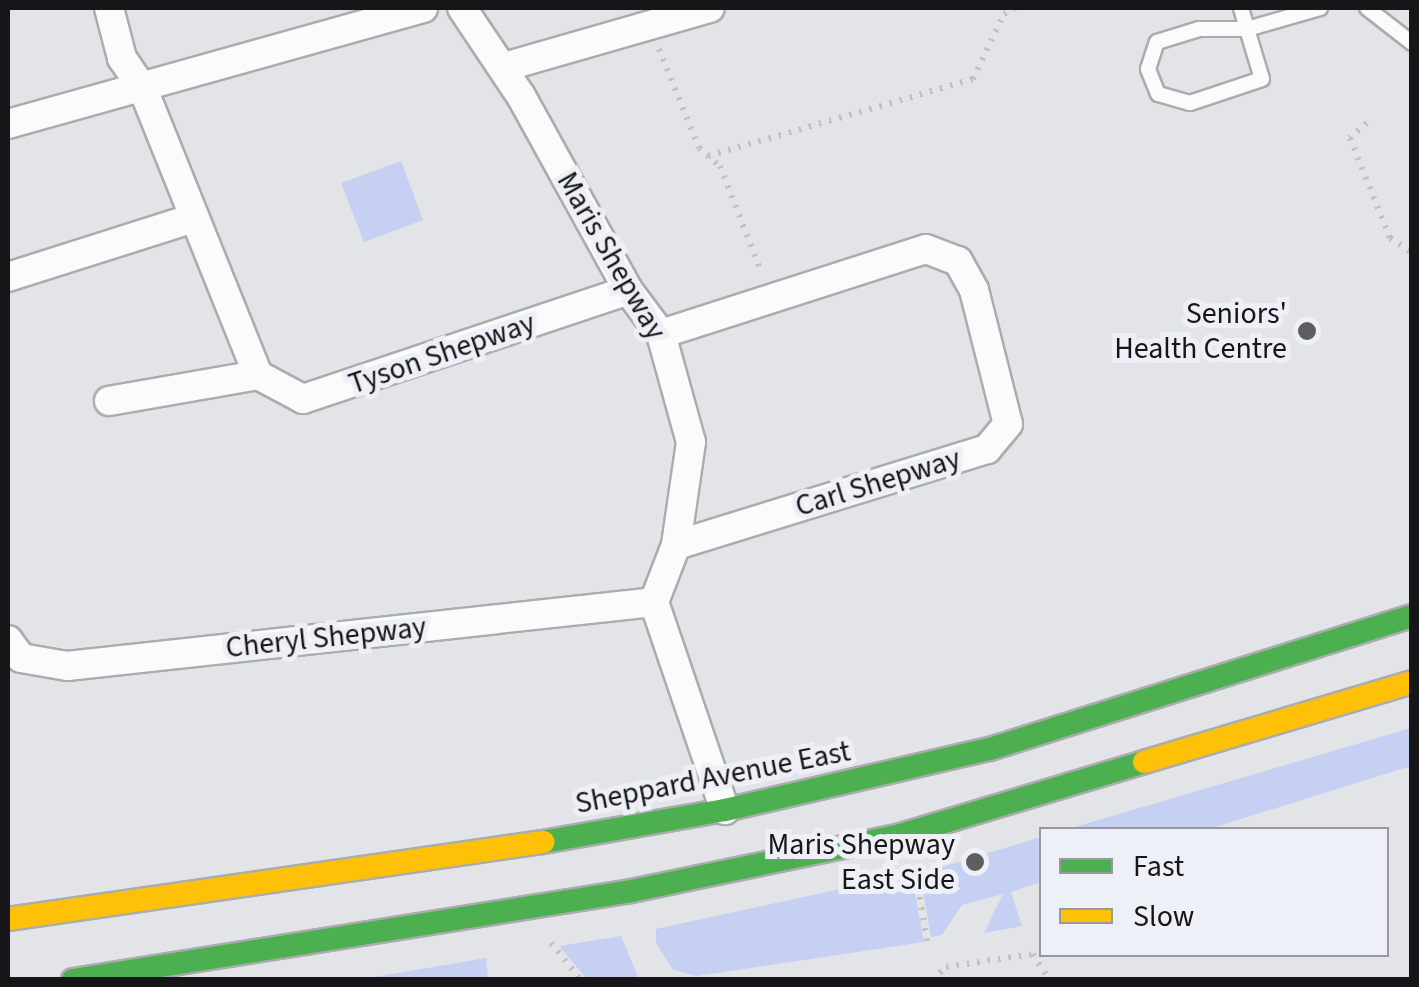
<!DOCTYPE html>
<style>
body{margin:0}
#map{position:relative;width:1419px;height:987px;overflow:hidden;background:#e3e4e7;font-family:"Source Sans 3",sans-serif}
div>[style]{position:absolute}
.green>*{inset:0;background:#c6d0f3}
.path>*{height:6px;margin-top:-3px;transform-origin:0;background:repeating-linear-gradient(90deg,#c2c2c3 0 2.5px,transparent 0 10.5px)}
.roads{filter:drop-shadow(2px 0 #abacae) drop-shadow(-2px 0 #abacae) drop-shadow(0 2px #abacae) drop-shadow(0 -2px #abacae)}
.lane>*{height:14px;margin:-7px;padding:0 7px;transform-origin:7px;border-radius:7px;background:#fbfbfb}
.street>*{height:28px;margin:-14px;padding:0 14px;transform-origin:14px;border-radius:14px;background:#fbfbfb}
.fast>*{height:22px;margin:-11px;padding:0 11px;transform-origin:11px;border-radius:11px;background:#4caf50}
.slow>*{height:22px;margin:-11px;padding:0 11px;transform-origin:11px;border-radius:11px;background:#ffc107}
.dots>*{width:28px;height:28px;translate:-50% -50%;box-sizing:border-box;border:5px solid #eef0f7;border-radius:50%}
span{translate:-50% -50%;white-space:nowrap;text-align:center;line-height:1.15;-webkit-text-stroke:10px #eef0f7;paint-order:stroke}
.street-label{font-size:30px;color:#161619}
.poi-label{font-size:30px;color:#161619}
.right{translate:-100% -50%;text-align:right}
.frame{position:absolute;inset:0;border:10px solid #161619;pointer-events:none}
.legend{position:absolute;left:1039px;top:827px;width:350px;height:130px;box-sizing:border-box;background:#eef0f7;border:2px solid #98999e;margin:0;padding:12px 18px;list-style:none;font-size:30px;color:#161619}
.legend li{display:flex;align-items:center;gap:20px;height:50px}
.legend b{width:50px;border:2px solid #98999e}
</style>
<div id="map">
<div class="green">
<div style="clip-path:polygon(401px 161px,423px 220px,364px 242px,341px 183px)"></div>
<div style="clip-path:polygon(1411px 728px,1411px 766px,1209px 829px,1068px 829px)"></div>
<div style="clip-path:polygon(1041px 837px,1041px 882px,1011px 892px,1022px 926px,984px 933px,1003px 894px,962px 905px,942px 935px,931px 937px,923px 891px,945px 866px)"></div>
<div style="clip-path:polygon(932px 869px,914px 888px,924px 942px,697px 976px,673px 970px,656px 943px,656px 929px)"></div>
<div style="clip-path:polygon(621px 936px,639px 979px,587px 979px,559px 946px)"></div>
<div style="clip-path:polygon(486px 958px,488px 979px,362px 979px)"></div>
</div>
<div class="path">
<div style="left:659px;top:49px;width:107px;rotate:68deg"></div>
<div style="left:699px;top:148px;width:28px;rotate:41deg"></div>
<div style="left:720px;top:166px;width:113px;rotate:68.7deg"></div>
<div style="left:1367px;top:123px;width:23px;rotate:139deg"></div>
<div style="left:1350px;top:138px;width:108px;rotate:68.2deg"></div>
<div style="left:1390px;top:238px;width:27px;rotate:34deg"></div>
<div style="left:708px;top:156px;width:276px;rotate:-16.2deg"></div>
<div style="left:973px;top:79px;width:72px;rotate:-64.5deg"></div>
<div style="left:1004px;top:14px;width:13px;rotate:-29deg"></div>
<div style="left:927px;top:941px;width:51px;rotate:-99.1deg"></div>
<div style="left:919px;top:891px;width:40px;rotate:-48deg"></div>
<div style="left:551px;top:943px;width:48px;rotate:51deg"></div>
<div style="left:932px;top:980px;width:19px;rotate:-43deg"></div>
<div style="left:946px;top:967px;width:88px;rotate:-8.5deg"></div>
<div style="left:1033px;top:954px;width:31px;rotate:58deg"></div>
</div>
<div class="roads">
<div class="lane">
<div style="left:1241px;top:8px;width:22px;rotate:74deg"></div>
<div style="left:1247px;top:29px;width:52px;rotate:73.3deg"></div>
<div style="left:1262px;top:79px;width:76px;rotate:161.6deg"></div>
<div style="left:1190px;top:103px;width:33px;rotate:-164deg"></div>
<div style="left:1158px;top:94px;width:27px;rotate:-112deg"></div>
<div style="left:1148px;top:69px;width:28px;rotate:-72deg"></div>
<div style="left:1157px;top:42px;width:44px;rotate:-17.2deg"></div>
<div style="left:1199px;top:29px;width:48px"></div>
<div style="left:1247px;top:29px;width:76px;rotate:-16deg"></div>
<div style="left:1367px;top:8px;width:57px;rotate:37.9deg"></div>
</div>
<div class="street">
<div style="left:109px;top:8px;width:52px;rotate:75.4deg"></div>
<div style="left:122px;top:58px;width:37px;rotate:56deg"></div>
<div style="left:143px;top:89px;width:308px;rotate:68.1deg"></div>
<div style="left:258px;top:375px;width:51px;rotate:28.1deg"></div>
<div style="left:303px;top:399px;width:343px;rotate:-18.5deg"></div>
<div style="left:462px;top:8px;width:106px;rotate:56.2deg"></div>
<div style="left:521px;top:96px;width:222px;rotate:61.1deg"></div>
<div style="left:628px;top:290px;width:55px;rotate:53.1deg"></div>
<div style="left:661px;top:334px;width:112px;rotate:74.5deg"></div>
<div style="left:691px;top:442px;width:104px;rotate:98.3deg"></div>
<div style="left:676px;top:545px;width:61px;rotate:111.1deg"></div>
<div style="left:654px;top:602px;width:220px;rotate:71.2deg"></div>
<div style="left:504px;top:67px;width:214px;rotate:-16deg"></div>
<div style="left:8px;top:124px;width:431px;rotate:-15.6deg"></div>
<div style="left:8px;top:277px;width:192px;rotate:-17.6deg"></div>
<div style="left:661px;top:334px;width:278px;rotate:-17.8deg"></div>
<div style="left:926px;top:249px;width:34px;rotate:21deg"></div>
<div style="left:958px;top:261px;width:33px;rotate:61deg"></div>
<div style="left:974px;top:290px;width:138px;rotate:75.8deg"></div>
<div style="left:1008px;top:424px;width:33px;rotate:130deg"></div>
<div style="left:987px;top:449px;width:325px;rotate:162.8deg"></div>
<div style="left:109px;top:401px;width:151px;rotate:-9.9deg"></div>
<div style="left:8px;top:640px;width:22px;rotate:54deg"></div>
<div style="left:21px;top:658px;width:47px;rotate:9.9deg"></div>
<div style="left:67px;top:666px;width:590px;rotate:-6.22deg"></div>
</div>
<div class="fast">
<div style="left:543px;top:842px;width:185px;rotate:-10deg"></div>
<div style="left:725px;top:810px;width:272px;rotate:-13deg"></div>
<div style="left:990px;top:749px;width:442px;rotate:-17.5deg"></div>
<div style="left:73px;top:980px;width:565px;rotate:-9.06deg"></div>
<div style="left:631px;top:891px;width:276px;rotate:-11.7deg"></div>
<div style="left:901px;top:835px;width:254px;rotate:-16.7deg"></div>
</div>
<div class="slow">
<div style="left:1144px;top:762px;width:280px;rotate:-16.6deg"></div>
<div style="left:8px;top:919px;width:541px;rotate:-8.19deg"></div>
</div>
</div>
<div class="dots">
<div style="left:1307px;top:331px;background:#5e5e61"></div>
<div style="left:975px;top:862px;background:#5e5e61"></div>
</div>
<div class="street-label">
<span style="left:611px;top:256px;rotate:60deg">Maris Shepway</span>
<span style="left:442px;top:354px;rotate:-19deg">Tyson Shepway</span>
<span style="left:878px;top:483px;rotate:-17deg">Carl Shepway</span>
<span style="left:326px;top:638px;rotate:-6deg">Cheryl Shepway</span>
<span style="left:713px;top:778px;rotate:-11deg">Sheppard Avenue East</span>
</div>
<div class="poi-label">
<span class="right" style="left:1287px;top:331px">Seniors'<br>Health Centre</span>
<span class="right" style="left:955px;top:862px">Maris Shepway<br>East Side</span>
</div>
<div class="frame"></div>
<ul class="legend">
<li><b style="height:12px;background:#4caf50"></b>Fast</li>
<li><b style="height:12px;background:#ffc107"></b>Slow</li>
</ul>
</div>
